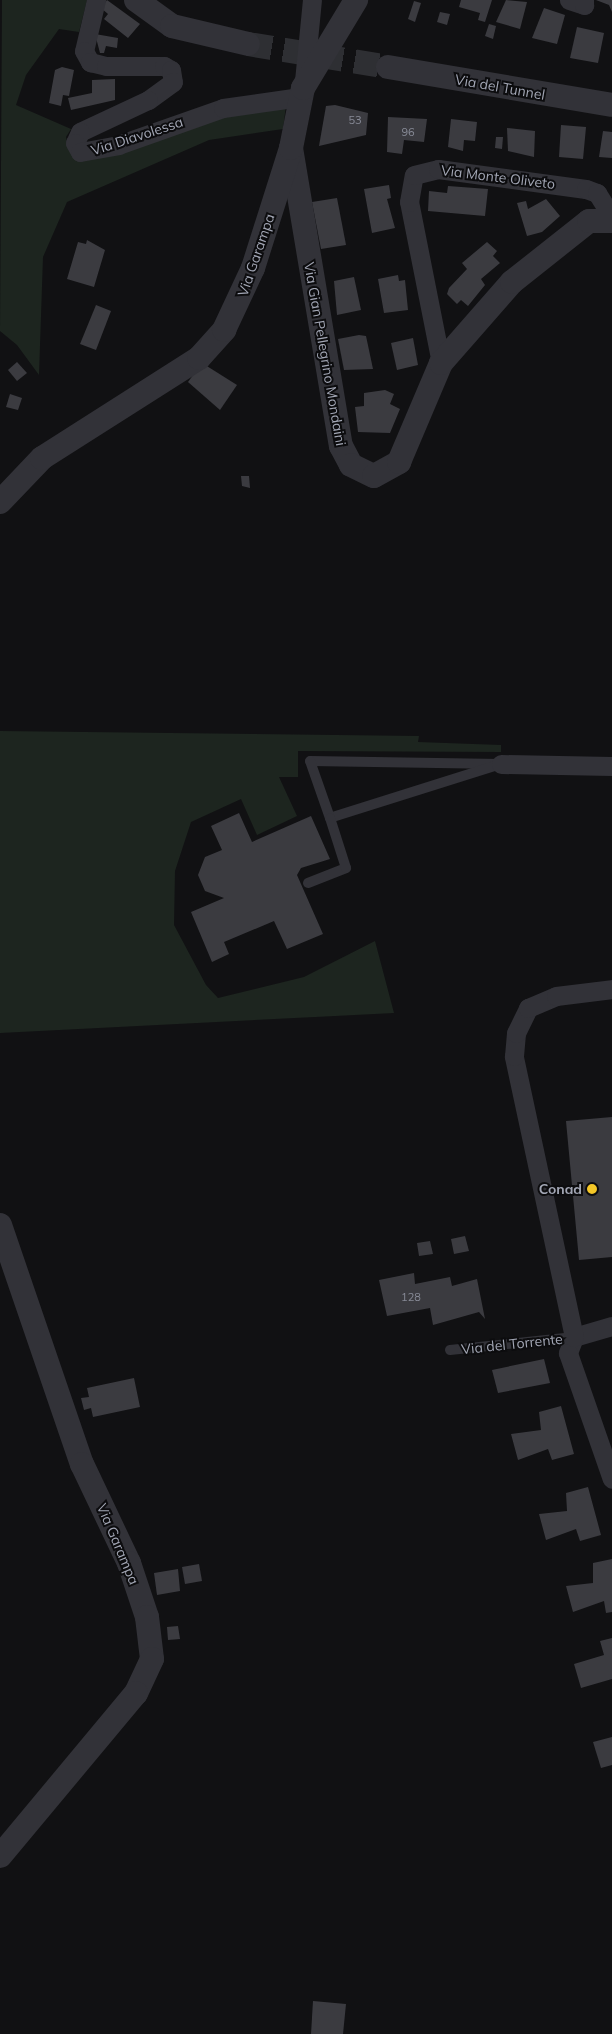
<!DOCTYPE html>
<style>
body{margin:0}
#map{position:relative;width:612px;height:2034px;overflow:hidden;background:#111113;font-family:Mulish,sans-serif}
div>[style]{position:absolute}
.green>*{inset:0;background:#1d251f}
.building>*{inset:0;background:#3b3b40}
.tertiary-tunnel>*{height:24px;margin-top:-12px;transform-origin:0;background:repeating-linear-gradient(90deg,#2e2f33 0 24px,transparent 0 36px)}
.service>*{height:10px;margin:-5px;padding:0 5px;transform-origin:5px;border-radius:5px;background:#323238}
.minor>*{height:19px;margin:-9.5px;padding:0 9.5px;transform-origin:9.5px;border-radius:9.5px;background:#323238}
.tertiary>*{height:24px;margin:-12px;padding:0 12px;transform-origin:12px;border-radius:12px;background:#323238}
.dots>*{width:14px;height:14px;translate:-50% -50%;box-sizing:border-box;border:2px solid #0c0c0e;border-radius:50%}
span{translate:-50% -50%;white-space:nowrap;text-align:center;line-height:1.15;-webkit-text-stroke:4px #0c0c0e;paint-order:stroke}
.number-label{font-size:11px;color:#888b97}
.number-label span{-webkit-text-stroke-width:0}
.street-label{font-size:14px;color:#a2a6b4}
.poi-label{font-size:14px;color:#a2a6b4;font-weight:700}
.right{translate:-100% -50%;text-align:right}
</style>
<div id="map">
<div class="green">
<div style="clip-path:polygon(2px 0,87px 0,79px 32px,59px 29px,26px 75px,16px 105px,71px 129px,66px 137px,69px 150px,286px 105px,283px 129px,209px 140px,67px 202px,43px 257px,39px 375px,17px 345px,0 331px)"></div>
<div style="clip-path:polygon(0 731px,419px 736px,418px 742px,501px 745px,501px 752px,298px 751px,298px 777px,279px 777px,297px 816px,257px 835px,241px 799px,191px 822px,175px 871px,174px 925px,206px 985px,218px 998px,304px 977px,375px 941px,394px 1013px,0 1033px)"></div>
</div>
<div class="building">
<div style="clip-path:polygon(107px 0,140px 24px,128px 38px,104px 19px,108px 14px,101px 8px)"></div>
<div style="clip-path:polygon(461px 0,492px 0,485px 22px,478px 20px,480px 13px,459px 7px)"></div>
<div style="clip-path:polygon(506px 0,527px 2px,520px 29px,496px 22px)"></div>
<div style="clip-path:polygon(596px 0,612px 0,612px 12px,609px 5px)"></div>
<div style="clip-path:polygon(414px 1px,421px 3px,415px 22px,408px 19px)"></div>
<div style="clip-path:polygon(544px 8px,565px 15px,557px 44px,532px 38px)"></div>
<div style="clip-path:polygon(440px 12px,450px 14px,447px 25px,437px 22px)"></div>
<div style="clip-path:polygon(489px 24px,496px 26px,493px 39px,485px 36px)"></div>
<div style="clip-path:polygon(577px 27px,604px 33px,598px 63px,570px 58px)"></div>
<div style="clip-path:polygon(95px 34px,118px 38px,117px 48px,106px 46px,104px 53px,100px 53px)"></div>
<div style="clip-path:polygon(62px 67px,74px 70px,69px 96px,63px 95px,61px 106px,49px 103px,55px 70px)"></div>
<div style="clip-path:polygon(115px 79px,115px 100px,71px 110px,68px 98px,92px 93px,92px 80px)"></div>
<div style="clip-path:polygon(335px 105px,368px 113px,366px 135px,319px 146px,326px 106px)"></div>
<div style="clip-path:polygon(388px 117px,427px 119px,424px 142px,404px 140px,402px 154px,387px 152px)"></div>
<div style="clip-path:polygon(451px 119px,477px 122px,475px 141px,464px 140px,463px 151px,448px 147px)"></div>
<div style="clip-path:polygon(561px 125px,586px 127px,583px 159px,559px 157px)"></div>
<div style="clip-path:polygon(507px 128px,535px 131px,534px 157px,508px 151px)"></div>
<div style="clip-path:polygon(603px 131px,612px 132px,612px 158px,599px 157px)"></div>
<div style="clip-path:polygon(496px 137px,503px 137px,502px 149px,495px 148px)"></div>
<div style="clip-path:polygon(389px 185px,391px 198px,387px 199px,395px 228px,372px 233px,364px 189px)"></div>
<div style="clip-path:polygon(448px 186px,488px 189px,485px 216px,428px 211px,429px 191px,447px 193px)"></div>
<div style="clip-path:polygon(337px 198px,346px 245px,321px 249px,312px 202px)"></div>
<div style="clip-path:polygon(546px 199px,560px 216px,542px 232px,527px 236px,517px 203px,526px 201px,528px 209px)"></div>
<div style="clip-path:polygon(87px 240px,105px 250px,94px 287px,67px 279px,78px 242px,86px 244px)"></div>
<div style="clip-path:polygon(487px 242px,497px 251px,493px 256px,500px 263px,481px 279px,485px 285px,468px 306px,461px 300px,457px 304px,447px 294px,449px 288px,467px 269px,462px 263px)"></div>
<div style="clip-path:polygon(398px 275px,399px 281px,405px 280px,408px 310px,384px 313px,378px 279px)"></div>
<div style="clip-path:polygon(354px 277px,361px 310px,337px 315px,334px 281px)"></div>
<div style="clip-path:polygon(96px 305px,111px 311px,96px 350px,80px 344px)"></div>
<div style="clip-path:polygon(359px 335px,366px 336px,373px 369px,344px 370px,338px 339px)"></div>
<div style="clip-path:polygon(413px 338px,418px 365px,397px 370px,391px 343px)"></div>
<div style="clip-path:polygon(17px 362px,27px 373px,17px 381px,8px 370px)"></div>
<div style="clip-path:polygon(202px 363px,237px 385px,220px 410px,188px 382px)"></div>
<div style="clip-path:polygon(385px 390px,394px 394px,390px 404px,400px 409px,390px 433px,358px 432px,355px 407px,364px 406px,364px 393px)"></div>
<div style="clip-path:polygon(10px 394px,22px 398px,18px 410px,6px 407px)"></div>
<div style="clip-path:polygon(241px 476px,249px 476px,250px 488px,242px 486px)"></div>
<div style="clip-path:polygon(239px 813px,252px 842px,311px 816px,330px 859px,301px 868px,297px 875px,323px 934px,287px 949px,274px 921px,224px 942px,229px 954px,212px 962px,191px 912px,224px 898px,205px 891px,198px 875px,205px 857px,222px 850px,211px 826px)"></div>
<div style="clip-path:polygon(612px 1117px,612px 1257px,579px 1260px,566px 1121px)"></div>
<div style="clip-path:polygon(465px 1236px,469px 1251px,454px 1254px,451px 1239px)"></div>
<div style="clip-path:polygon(430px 1241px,433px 1254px,419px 1256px,417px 1243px)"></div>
<div style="clip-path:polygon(414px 1273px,415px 1284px,450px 1277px,452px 1286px,477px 1279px,485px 1319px,479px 1312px,433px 1325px,430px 1308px,387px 1316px,379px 1280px)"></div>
<div style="clip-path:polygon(544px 1359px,550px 1383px,498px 1393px,492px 1370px)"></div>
<div style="clip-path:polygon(134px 1378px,140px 1407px,93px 1417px,91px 1408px,84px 1410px,81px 1398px,89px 1397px,87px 1388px)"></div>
<div style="clip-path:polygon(561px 1406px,574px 1454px,552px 1460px,548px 1449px,518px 1460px,511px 1434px,541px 1430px,539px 1412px)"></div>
<div style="clip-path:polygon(588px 1487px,601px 1535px,580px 1541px,576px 1529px,546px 1540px,539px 1514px,567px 1511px,566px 1493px)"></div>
<div style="clip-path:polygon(612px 1559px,612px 1612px,606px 1613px,604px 1601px,573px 1612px,566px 1586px,593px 1583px,593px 1563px)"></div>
<div style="clip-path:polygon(199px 1564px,202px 1581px,185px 1584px,182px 1567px)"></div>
<div style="clip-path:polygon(178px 1569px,180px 1591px,157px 1595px,154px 1573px)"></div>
<div style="clip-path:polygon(178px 1626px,180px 1639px,168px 1640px,167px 1627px)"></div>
<div style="clip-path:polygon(612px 1638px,612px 1679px,581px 1688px,574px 1664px,604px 1655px,600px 1641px)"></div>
<div style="clip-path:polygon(612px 1737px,612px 1765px,601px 1768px,593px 1742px)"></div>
<div style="clip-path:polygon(313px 2001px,346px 2004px,343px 2034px,311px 2034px)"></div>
</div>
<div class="tertiary-tunnel">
<div style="left:248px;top:44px;width:142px;rotate:9.3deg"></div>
</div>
<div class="service">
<div style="left:310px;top:761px;width:191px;rotate:0.9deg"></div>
<div style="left:501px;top:764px;width:179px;rotate:162.5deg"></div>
<div style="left:330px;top:818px;width:60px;rotate:-109.3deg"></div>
<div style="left:308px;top:883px;width:41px;rotate:-21.5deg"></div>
<div style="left:346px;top:868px;width:52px;rotate:-107.7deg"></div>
<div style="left:450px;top:1350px;width:125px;rotate:-6deg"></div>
</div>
<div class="minor">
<div style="left:96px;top:0;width:52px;rotate:103.2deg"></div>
<div style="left:84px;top:51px;width:13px;rotate:61deg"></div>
<div style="left:90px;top:62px;width:16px;rotate:14deg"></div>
<div style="left:106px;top:66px;width:58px"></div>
<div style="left:164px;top:66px;width:8px;rotate:30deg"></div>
<div style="left:171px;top:70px;width:12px;rotate:81deg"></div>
<div style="left:173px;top:82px;width:31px;rotate:144deg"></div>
<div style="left:148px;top:100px;width:75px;rotate:154.8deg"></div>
<div style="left:80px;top:132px;width:12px;rotate:114deg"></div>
<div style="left:75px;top:143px;width:10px;rotate:61deg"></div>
<div style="left:80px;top:152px;width:39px;rotate:-10deg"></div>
<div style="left:118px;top:145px;width:111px;rotate:-19.4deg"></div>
<div style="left:223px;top:108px;width:78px;rotate:-8.1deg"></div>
<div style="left:569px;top:0;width:16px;rotate:18deg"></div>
<div style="left:584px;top:5px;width:5px;rotate:-90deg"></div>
<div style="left:304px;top:81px;width:81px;rotate:-84.4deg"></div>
<div style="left:441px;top:363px;width:164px;rotate:-101.2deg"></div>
<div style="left:409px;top:202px;width:27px;rotate:-80deg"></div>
<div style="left:414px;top:175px;width:25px;rotate:-14deg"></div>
<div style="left:438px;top:169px;width:149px;rotate:7.7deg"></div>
<div style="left:586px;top:189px;width:12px;rotate:20deg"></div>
<div style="left:597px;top:193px;width:28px;rotate:58deg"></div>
<div style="left:501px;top:764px;width:111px;rotate:1deg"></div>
<div style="left:612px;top:1326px;width:40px;rotate:164deg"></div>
<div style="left:574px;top:1337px;width:17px;rotate:111deg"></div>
<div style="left:568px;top:1353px;width:133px;rotate:70.8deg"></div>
<div style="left:574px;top:1337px;width:287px;rotate:-102.1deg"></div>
<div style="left:514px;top:1056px;width:23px;rotate:-85deg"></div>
<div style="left:516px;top:1033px;width:28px;rotate:-64deg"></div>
<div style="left:528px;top:1008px;width:30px;rotate:-23deg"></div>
<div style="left:556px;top:996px;width:56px;rotate:-7.1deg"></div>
</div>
<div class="tertiary">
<div style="left:136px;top:0;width:44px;rotate:35.8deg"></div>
<div style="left:172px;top:26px;width:78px;rotate:13.3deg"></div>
<div style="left:388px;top:67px;width:227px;rotate:9.6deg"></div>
<div style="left:291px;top:148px;width:302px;rotate:80.5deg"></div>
<div style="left:341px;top:446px;width:21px;rotate:62deg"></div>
<div style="left:351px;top:465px;width:25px;rotate:26deg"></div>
<div style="left:374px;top:476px;width:29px;rotate:-29deg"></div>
<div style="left:399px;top:462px;width:108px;rotate:-67deg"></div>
<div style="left:441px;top:363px;width:108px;rotate:-48.8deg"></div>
<div style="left:512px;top:282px;width:98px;rotate:-38.4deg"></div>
<div style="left:589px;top:221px;width:23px"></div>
<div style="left:0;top:502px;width:61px;rotate:-46.3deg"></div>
<div style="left:42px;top:458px;width:186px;rotate:-32.5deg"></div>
<div style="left:199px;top:358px;width:38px;rotate:-48deg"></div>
<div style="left:224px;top:330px;width:68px;rotate:-64.9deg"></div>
<div style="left:253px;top:268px;width:126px;rotate:-72.4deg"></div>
<div style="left:291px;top:148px;width:61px;rotate:-78.7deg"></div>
<div style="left:303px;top:88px;width:103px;rotate:-58.9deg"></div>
<div style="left:0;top:1225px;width:253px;rotate:71.1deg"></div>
<div style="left:82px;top:1464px;width:110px;rotate:64.6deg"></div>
<div style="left:129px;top:1563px;width:57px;rotate:71.6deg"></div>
<div style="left:147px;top:1617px;width:42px;rotate:83.2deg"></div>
<div style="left:152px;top:1659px;width:38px;rotate:115deg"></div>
<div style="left:136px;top:1693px;width:212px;rotate:129.8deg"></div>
</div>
<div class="dots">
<div style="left:592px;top:1189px;background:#f4c728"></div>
</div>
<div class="number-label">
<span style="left:355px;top:120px">53</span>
<span style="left:408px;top:132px">96</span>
<span style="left:411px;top:1297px">128</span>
</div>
<div class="street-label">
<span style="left:500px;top:87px;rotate:10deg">Via del Tunnel</span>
<span style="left:137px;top:136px;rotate:-18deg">Via Diavolessa</span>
<span style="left:498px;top:177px;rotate:7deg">Via Monte Oliveto</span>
<span style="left:256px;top:255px;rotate:-71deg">Via Garampa</span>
<span style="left:325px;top:354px;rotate:80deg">Via Gian Pellegrino Mondaini</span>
<span style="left:512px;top:1344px;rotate:-6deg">Via del Torrente</span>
<span style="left:118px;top:1544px;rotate:67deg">Via Garampa</span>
</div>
<div class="poi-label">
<span class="right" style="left:582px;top:1189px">Conad</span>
</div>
</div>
